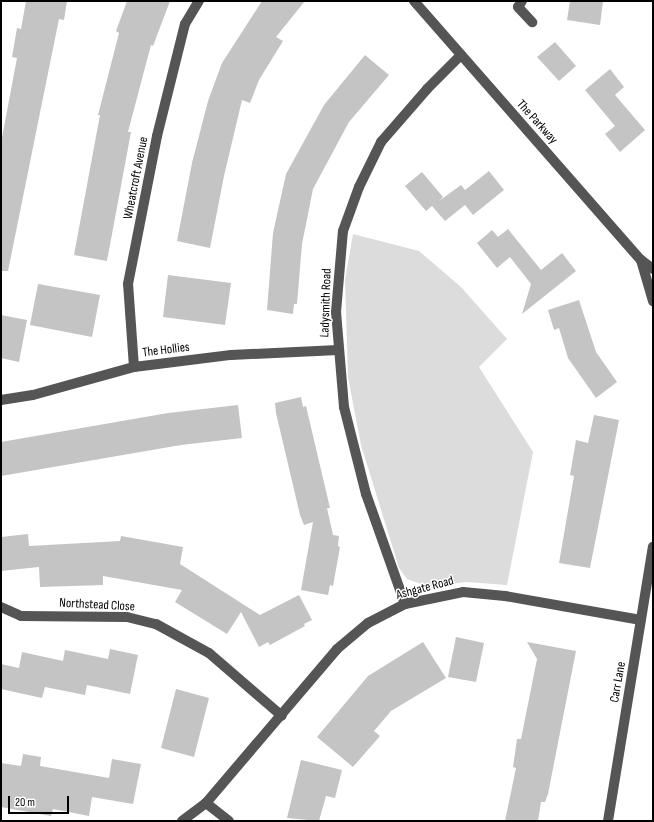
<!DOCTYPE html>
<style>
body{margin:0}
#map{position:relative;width:654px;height:822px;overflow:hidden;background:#fff;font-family:"Sofia Sans Condensed",sans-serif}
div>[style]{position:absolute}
.green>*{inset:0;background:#dcdcdc}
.building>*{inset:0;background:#c4c4c4}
.minor>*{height:10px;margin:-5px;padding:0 5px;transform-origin:5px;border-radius:5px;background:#555}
span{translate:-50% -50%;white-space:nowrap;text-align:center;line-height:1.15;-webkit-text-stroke:3px #fff;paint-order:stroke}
.street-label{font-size:13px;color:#000}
.frame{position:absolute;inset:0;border:2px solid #000;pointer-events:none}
.scale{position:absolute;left:8px;top:796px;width:61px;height:18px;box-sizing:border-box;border:2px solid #000;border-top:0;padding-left:5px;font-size:12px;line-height:14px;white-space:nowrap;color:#000;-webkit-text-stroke:3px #fff;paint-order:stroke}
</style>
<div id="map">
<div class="green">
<div style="clip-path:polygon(353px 234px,419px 251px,461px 287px,507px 339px,479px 367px,533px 452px,507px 585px,466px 582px,429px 587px,407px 579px,399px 568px,361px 445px,348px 377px,345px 280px)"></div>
</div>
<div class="building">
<div style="clip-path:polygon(26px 1px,67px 1px,64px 20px,59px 19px,8px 271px,1px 271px,1px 143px,17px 58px,12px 57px,17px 28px,21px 29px)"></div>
<div style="clip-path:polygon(127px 1px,170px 1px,153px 46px,151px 45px,128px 132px,131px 132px,107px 261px,74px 255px,100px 115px,98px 115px,119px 33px,116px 31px)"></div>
<div style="clip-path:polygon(262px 1px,305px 1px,276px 37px,283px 41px,259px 80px,250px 103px,242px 100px,224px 176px,210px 248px,177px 241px,192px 163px,208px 101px,222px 63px)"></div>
<div style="clip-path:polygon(570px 1px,603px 1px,600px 25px,567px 20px)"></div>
<div style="clip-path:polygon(555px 42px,576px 66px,559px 81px,537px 57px)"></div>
<div style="clip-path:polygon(365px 55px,389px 75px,349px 122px,313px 189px,302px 244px,297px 304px,294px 304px,293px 314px,267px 310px,273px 233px,286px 174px,324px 105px)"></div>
<div style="clip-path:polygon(610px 69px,624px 87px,615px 95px,645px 130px,620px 152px,605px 134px,615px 126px,585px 90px)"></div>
<div style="clip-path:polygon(489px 171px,504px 190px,473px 215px,465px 205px,445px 221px,432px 206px,426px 211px,405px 186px,422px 172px,443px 197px,439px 201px,461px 185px,465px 190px)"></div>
<div style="clip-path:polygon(508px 229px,541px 270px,562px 253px,576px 271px,522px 314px,531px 284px,510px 257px,497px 268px,477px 243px,492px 230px,498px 237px)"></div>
<div style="clip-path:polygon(168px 275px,231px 283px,225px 325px,163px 317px)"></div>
<div style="clip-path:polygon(38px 284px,100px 295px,92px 337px,30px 325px)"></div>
<div style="clip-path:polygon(579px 300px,596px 352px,617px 382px,596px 398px,568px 358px,559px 328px,554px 330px,548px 310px)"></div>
<div style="clip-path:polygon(1px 315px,27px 320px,19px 362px,1px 358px)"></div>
<div style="clip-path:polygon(301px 397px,303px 407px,306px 406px,330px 508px,327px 508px,333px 535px,339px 536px,338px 546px,340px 547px,333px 586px,330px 585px,328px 595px,301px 590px,313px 522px,304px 525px,300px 515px,276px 413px,275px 403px)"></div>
<div style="clip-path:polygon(238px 405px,242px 438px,181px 445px,1px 476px,1px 442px,168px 413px)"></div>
<div style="clip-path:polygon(594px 415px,619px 420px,590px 568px,559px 563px,574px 476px,570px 475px,576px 440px,588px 443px)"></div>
<div style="clip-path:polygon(28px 534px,29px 546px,120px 541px,121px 536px,183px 547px,180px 564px,260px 615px,299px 595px,312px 620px,304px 624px,305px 626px,270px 645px,268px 642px,259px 647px,241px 612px,227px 634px,175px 602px,182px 590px,103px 576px,103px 585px,40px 587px,39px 567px,1px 571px,1px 537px)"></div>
<div style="clip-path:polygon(456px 637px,484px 643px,476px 682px,448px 677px)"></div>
<div style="clip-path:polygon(423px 642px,446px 678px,391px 711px,374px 731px,380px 736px,353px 767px,317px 737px,368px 676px)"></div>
<div style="clip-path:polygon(527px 642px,576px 651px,548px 794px,545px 802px,541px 802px,538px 821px,505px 821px,516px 768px,513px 767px,517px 739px,521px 739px,537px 659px)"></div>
<div style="clip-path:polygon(110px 649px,138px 655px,130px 694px,87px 685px,85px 695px,45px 687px,42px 698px,1px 689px,1px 664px,19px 668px,22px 652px,63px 661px,65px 650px,108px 659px)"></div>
<div style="clip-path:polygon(176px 689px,209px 698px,194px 757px,161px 748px)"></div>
<div style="clip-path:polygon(23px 754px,41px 757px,40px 766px,109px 778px,112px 759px,141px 764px,133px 804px,92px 797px,89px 816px,53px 809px,51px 816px,1px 807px,1px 763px,21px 766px)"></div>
<div style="clip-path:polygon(301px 760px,342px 770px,335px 798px,326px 796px,319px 821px,287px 818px)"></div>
</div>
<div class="minor">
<div style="left:414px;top:1px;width:344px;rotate:48.8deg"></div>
<div style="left:641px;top:260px;width:15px;rotate:37deg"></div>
<div style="left:522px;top:1px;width:7px;rotate:124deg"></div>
<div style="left:518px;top:7px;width:21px;rotate:47deg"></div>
<div style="left:641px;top:260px;width:43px;rotate:73.7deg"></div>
<div style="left:134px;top:367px;width:83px;rotate:-94.1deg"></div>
<div style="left:128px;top:284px;width:151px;rotate:-78.9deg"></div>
<div style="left:157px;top:136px;width:115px;rotate:-76deg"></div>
<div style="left:185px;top:24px;width:27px;rotate:-59deg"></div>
<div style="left:1px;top:400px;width:32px;rotate:-9deg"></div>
<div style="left:33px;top:395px;width:105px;rotate:-15.5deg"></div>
<div style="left:134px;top:367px;width:98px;rotate:-7.1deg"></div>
<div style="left:231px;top:355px;width:107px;rotate:-2.7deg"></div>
<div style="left:405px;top:604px;width:117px;rotate:-109.5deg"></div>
<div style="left:366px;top:494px;width:90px;rotate:-104.2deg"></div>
<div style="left:344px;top:407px;width:95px;rotate:-94.8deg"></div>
<div style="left:336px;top:312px;width:81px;rotate:-85.1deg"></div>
<div style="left:343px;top:231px;width:47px;rotate:-70deg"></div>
<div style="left:359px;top:187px;width:50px;rotate:-63.9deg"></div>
<div style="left:381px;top:142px;width:70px;rotate:-49deg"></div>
<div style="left:427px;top:89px;width:48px;rotate:-45deg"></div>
<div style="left:1px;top:607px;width:22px;rotate:24deg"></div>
<div style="left:21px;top:616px;width:106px;rotate:0.5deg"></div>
<div style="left:127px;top:617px;width:30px;rotate:14deg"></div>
<div style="left:156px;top:624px;width:60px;rotate:28.7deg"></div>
<div style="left:209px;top:653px;width:96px;rotate:40.8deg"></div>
<div style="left:206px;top:803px;width:29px;rotate:38deg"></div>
<div style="left:182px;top:821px;width:30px;rotate:-37deg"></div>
<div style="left:206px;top:803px;width:202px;rotate:-49.6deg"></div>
<div style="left:337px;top:649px;width:40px;rotate:-40deg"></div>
<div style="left:368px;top:623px;width:42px;rotate:-27.2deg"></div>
<div style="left:405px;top:604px;width:59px;rotate:-11.7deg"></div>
<div style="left:463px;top:592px;width:42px;rotate:5.4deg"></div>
<div style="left:505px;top:596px;width:138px;rotate:10deg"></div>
<div style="left:608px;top:821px;width:278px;rotate:-80.7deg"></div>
</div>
<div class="street-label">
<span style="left:537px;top:122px;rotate:48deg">The Parkway</span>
<span style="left:136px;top:178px;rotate:-79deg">Wheatcroft Avenue</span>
<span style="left:326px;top:303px;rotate:-88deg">Ladysmith Road</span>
<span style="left:166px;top:350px;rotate:-7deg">The Hollies</span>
<span style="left:425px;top:588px;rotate:-15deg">Ashgate Road</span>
<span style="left:97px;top:605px;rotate:3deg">Northstead Close</span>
<span style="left:618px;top:682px;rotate:-80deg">Carr Lane</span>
</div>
<div class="frame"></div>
<div class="scale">20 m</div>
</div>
